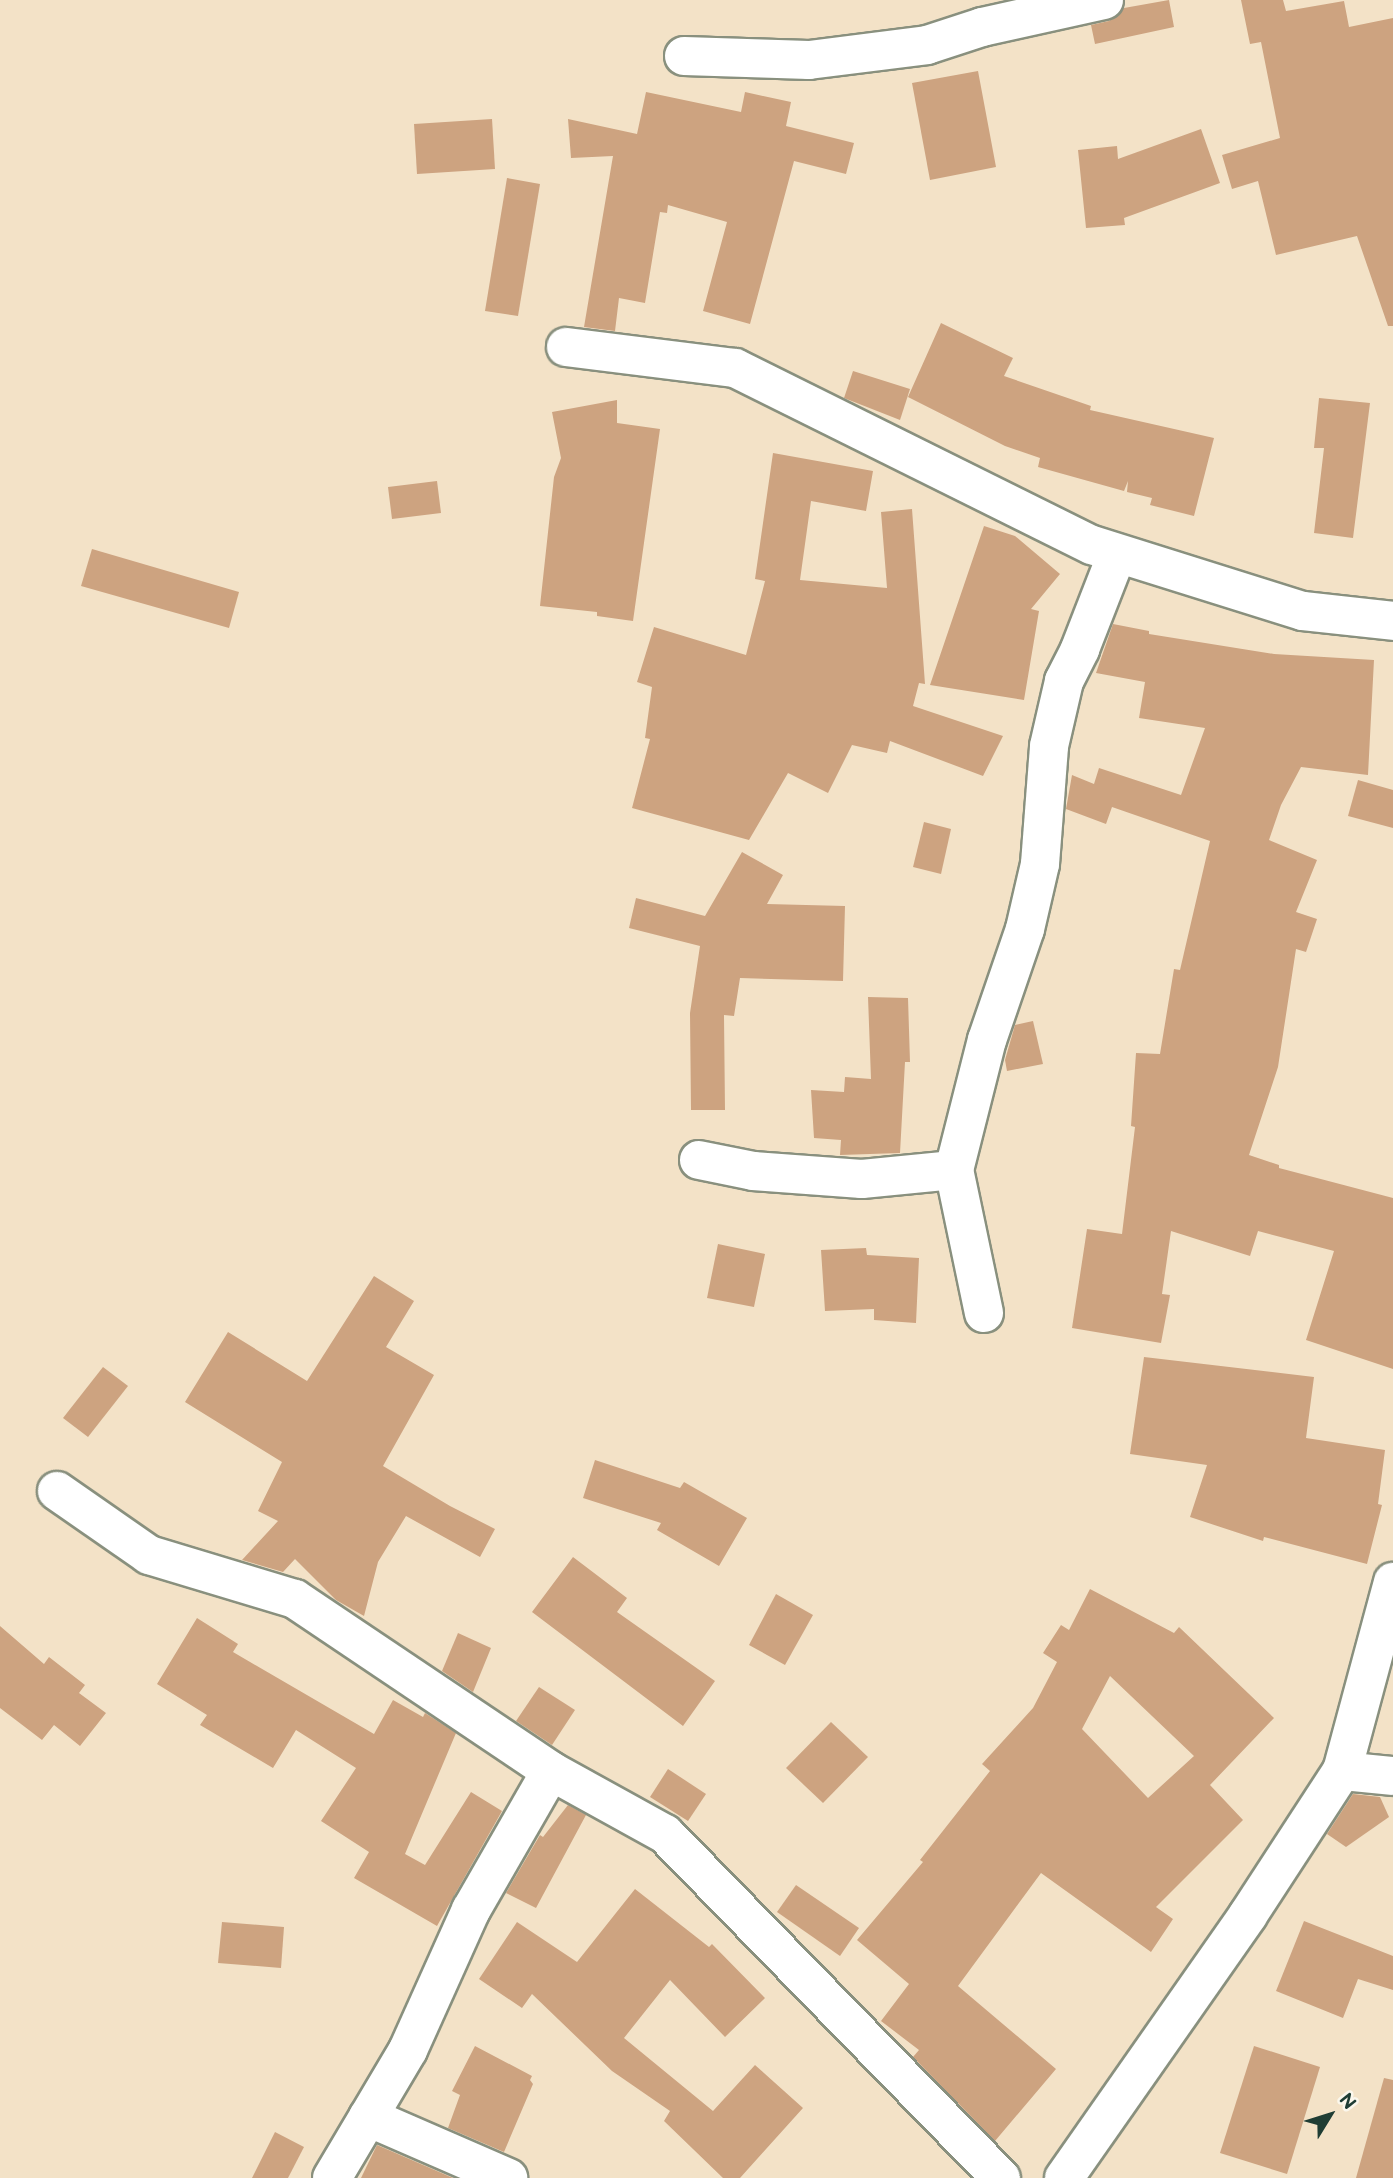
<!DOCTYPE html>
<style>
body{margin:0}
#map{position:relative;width:1393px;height:2178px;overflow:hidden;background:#f3e2c7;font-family:"Balsamiq Sans",sans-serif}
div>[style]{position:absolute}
.building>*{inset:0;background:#cda380}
.roads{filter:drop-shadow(2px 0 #89907e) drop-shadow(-2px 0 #89907e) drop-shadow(0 2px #89907e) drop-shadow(0 -2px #89907e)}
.minor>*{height:38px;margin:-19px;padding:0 19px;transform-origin:19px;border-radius:19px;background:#fff}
span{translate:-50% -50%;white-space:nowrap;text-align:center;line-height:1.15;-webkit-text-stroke:5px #fbf7ec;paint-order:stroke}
.north{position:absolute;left:1295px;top:2080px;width:70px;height:70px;-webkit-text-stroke:5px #fbf7ec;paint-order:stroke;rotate:52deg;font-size:19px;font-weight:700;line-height:28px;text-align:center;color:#1f3d34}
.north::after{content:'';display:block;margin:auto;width:24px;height:32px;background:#1f3d34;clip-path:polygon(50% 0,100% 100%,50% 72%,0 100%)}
</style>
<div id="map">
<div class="building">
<div style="clip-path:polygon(1169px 0,1174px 27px,1095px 44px,1091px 25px,1109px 21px,1124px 8px)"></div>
<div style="clip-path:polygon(1241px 0,1283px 0,1286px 11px,1344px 1px,1349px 27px,1393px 18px,1393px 326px,1388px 326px,1357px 236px,1276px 255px,1258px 181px,1232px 189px,1222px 155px,1280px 138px,1261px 42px,1250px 44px)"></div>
<div style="clip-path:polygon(978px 71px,996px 167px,930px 180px,912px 83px)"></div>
<div style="clip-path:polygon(646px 92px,741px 112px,745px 92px,791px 102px,786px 126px,854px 143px,846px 174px,794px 161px,750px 324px,703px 311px,727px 222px,668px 205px,667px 213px,660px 212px,645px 303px,619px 298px,615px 331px,584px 327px,613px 156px,571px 158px,568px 119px,637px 134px)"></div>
<div style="clip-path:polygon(492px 119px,495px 169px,417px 174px,414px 124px)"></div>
<div style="clip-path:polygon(1201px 129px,1220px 183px,1124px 218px,1125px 225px,1086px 228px,1078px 150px,1117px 146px,1118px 159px)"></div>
<div style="clip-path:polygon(507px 178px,540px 184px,518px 316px,485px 311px)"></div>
<div style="clip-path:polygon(941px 323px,1013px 358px,1004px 376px,1091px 406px,1090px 410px,1214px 438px,1194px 516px,1150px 505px,1152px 498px,1127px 492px,1128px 481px,1124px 491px,1038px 467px,1040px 458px,1005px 446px,908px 397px)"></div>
<div style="clip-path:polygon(853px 371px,910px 389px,900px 420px,844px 398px)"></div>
<div style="clip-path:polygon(1319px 398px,1370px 403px,1353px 538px,1314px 533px,1324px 448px,1314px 448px)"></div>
<div style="clip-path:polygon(617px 400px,617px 423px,660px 429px,633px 621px,597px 616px,597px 612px,540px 606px,554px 477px,561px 458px,552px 412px)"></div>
<div style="clip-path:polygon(773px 453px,873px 471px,866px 511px,811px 501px,800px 580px,887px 588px,881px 512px,912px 509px,925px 684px,919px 683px,913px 706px,1003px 736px,983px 776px,890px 741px,887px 753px,852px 745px,828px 793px,788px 773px,749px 840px,632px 808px,650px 739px,645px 738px,652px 687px,637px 682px,654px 627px,746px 655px,765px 581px,755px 579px)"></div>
<div style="clip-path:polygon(437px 481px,441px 513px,392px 519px,388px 487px)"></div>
<div style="clip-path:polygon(984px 526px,1015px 536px,1060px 574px,1031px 609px,1039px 611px,1024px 700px,930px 685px)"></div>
<div style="clip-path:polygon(92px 549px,239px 592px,229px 628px,81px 586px)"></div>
<div style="clip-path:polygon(1113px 624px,1149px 631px,1149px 634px,1274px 654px,1374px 660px,1368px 775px,1301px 767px,1281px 805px,1269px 840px,1317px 860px,1296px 912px,1317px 919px,1306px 952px,1296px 949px,1278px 1067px,1249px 1155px,1279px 1165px,1279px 1168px,1393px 1198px,1393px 1369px,1306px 1340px,1334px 1251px,1258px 1231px,1250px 1256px,1171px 1231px,1162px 1294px,1170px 1295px,1161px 1343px,1072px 1328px,1087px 1229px,1122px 1234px,1135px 1127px,1131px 1126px,1136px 1053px,1160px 1054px,1174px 969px,1180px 970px,1210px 841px,1112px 807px,1106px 824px,1066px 809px,1072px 775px,1094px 784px,1099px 768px,1181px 795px,1205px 728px,1139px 718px,1145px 682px,1096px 673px)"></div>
<div style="clip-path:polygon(1358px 780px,1393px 790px,1393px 828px,1348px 816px)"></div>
<div style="clip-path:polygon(924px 822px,951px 829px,941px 874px,913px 867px)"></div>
<div style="clip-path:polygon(742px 852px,783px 875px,767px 904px,845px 906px,843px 981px,740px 978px,734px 1016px,724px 1015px,725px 1110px,691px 1110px,690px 1013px,700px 946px,629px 928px,636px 898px,705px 916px)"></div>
<div style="clip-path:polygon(868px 997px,908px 998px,910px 1062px,905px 1062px,900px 1153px,840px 1155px,841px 1140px,814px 1138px,811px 1090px,844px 1092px,845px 1077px,871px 1079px)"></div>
<div style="clip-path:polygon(1033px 1021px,1043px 1064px,1007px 1071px,1005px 1060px,1015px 1025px)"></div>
<div style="clip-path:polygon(718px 1244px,765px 1254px,754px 1307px,707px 1298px)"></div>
<div style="clip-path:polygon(866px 1248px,867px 1255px,919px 1258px,916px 1323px,874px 1320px,874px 1309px,825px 1311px,821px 1250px)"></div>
<div style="clip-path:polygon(374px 1276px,414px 1301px,386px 1347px,434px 1375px,383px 1466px,450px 1506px,495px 1529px,480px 1557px,406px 1516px,378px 1562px,364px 1616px,336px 1600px,295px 1559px,283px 1572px,242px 1560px,278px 1521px,258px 1511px,282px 1462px,185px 1402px,228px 1332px,307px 1381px)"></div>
<div style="clip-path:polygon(1144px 1357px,1314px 1377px,1306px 1438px,1385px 1450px,1378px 1504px,1382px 1505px,1367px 1564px,1264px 1537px,1263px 1541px,1190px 1517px,1207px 1465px,1130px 1454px)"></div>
<div style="clip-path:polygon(103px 1367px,128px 1386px,88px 1437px,63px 1418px)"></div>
<div style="clip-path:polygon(595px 1460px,680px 1488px,684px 1482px,747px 1518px,719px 1566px,657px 1530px,661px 1523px,583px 1498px)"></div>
<div style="clip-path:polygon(573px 1557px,627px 1598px,617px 1612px,715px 1681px,683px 1726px,532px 1612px)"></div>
<div style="clip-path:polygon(evenodd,1090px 1589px,1174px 1633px,1179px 1627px,1274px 1718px,1210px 1785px,1243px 1820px,1156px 1907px,1173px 1919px,1151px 1952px,1041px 1873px,958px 1986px,1056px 2069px,995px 2141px,913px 2057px,919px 2050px,881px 2021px,909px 1984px,857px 1940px,923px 1862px,920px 1860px,990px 1771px,982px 1764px,1033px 1708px,1057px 1662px,1043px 1653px,1061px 1625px,1069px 1630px,1090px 1589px,1110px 1676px,1194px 1756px,1148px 1798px,1082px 1729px,1110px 1676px)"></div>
<div style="clip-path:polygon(776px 1594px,813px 1615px,785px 1665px,749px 1645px)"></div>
<div style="clip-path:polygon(197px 1618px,238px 1644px,233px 1652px,374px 1734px,393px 1700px,423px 1717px,425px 1713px,456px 1733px,405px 1854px,425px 1865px,471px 1792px,502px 1811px,437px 1926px,354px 1878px,369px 1852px,321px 1821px,356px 1768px,296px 1730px,273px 1768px,200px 1725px,207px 1715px,157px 1684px)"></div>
<div style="clip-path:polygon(0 1626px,44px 1664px,49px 1657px,85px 1685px,79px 1693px,106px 1713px,80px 1746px,54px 1725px,42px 1740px,0 1708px)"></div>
<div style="clip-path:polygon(458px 1633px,491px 1648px,473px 1692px,442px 1671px)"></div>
<div style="clip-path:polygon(539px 1687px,575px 1710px,552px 1745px,516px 1721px)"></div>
<div style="clip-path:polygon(831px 1722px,868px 1757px,823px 1803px,786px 1768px)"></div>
<div style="clip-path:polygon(668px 1769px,706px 1794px,688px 1821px,650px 1797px)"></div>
<div style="clip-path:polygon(1353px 1794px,1380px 1797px,1389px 1817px,1346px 1847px,1327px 1834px)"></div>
<div style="clip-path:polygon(568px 1805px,586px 1815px,536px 1908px,506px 1893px,540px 1835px,543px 1837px)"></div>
<div style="clip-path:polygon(796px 1885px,859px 1928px,840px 1956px,777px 1912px)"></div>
<div style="clip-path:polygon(635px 1889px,709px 1947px,712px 1944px,765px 1998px,725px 2037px,670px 1980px,624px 2038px,713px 2111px,755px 2065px,803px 2108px,740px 2178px,723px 2178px,664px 2121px,670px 2111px,612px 2071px,532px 1994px,522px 2008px,479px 1979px,517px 1922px,577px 1962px)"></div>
<div style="clip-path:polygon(1304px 1921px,1393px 1956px,1393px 1990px,1358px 1979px,1343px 2018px,1276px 1991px)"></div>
<div style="clip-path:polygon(222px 1922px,284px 1927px,281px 1968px,218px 1963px)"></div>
<div style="clip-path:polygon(475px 2046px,532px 2076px,530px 2080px,533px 2084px,504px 2152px,448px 2128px,460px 2095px,452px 2091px)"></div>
<div style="clip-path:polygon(1254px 2046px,1320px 2067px,1287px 2174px,1220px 2153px)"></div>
<div style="clip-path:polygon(1384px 2078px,1393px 2080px,1393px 2178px,1356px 2178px)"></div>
<div style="clip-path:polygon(275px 2132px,304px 2147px,288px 2178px,252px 2178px)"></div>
<div style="clip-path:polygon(377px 2145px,453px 2178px,361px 2178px)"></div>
</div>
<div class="roads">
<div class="minor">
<div style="left:684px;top:56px;width:125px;rotate:1.8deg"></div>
<div style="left:809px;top:60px;width:119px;rotate:-7.2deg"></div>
<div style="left:927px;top:45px;width:58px;rotate:-18.1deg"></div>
<div style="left:982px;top:27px;width:125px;rotate:-12.5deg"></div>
<div style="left:566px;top:347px;width:170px;rotate:7.1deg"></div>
<div style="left:735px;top:368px;width:398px;rotate:26.4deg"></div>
<div style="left:1092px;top:545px;width:221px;rotate:17.4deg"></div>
<div style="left:1303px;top:611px;width:91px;rotate:6.3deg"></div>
<div style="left:699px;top:1160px;width:55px;rotate:11.5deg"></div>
<div style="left:753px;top:1171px;width:109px;rotate:4.2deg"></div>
<div style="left:862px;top:1179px;width:92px;rotate:-5.6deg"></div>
<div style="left:984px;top:1313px;width:146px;rotate:-101.8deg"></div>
<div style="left:954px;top:1170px;width:134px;rotate:-75.8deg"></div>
<div style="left:987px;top:1040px;width:117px;rotate:-71.1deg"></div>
<div style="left:1025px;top:929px;width:67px;rotate:-77deg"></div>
<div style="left:1040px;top:864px;width:118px;rotate:-85.6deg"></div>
<div style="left:1049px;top:746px;width:67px;rotate:-77deg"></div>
<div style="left:1064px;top:681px;width:36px;rotate:-63deg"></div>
<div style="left:1080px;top:649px;width:102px;rotate:-68.7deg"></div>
<div style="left:57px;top:1491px;width:112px;rotate:34.8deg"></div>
<div style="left:149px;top:1555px;width:152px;rotate:16.8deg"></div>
<div style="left:295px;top:1599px;width:308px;rotate:33.9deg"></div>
<div style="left:551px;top:1771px;width:130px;rotate:28.9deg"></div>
<div style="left:665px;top:1834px;width:481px;rotate:45.7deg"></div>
<div style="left:1342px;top:1771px;width:51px;rotate:5.6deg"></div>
<div style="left:368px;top:2117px;width:153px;rotate:23.5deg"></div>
<div style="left:332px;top:2178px;width:149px;rotate:-59.3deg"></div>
<div style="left:408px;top:2050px;width:154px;rotate:-65.8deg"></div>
<div style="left:471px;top:1910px;width:160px;rotate:-60.1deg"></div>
<div style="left:1064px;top:2178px;width:321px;rotate:-55deg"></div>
<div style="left:1248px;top:1915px;width:172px;rotate:-56.9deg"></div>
<div style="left:1342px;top:1771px;width:196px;rotate:-74.9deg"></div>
</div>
</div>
<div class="north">N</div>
</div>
